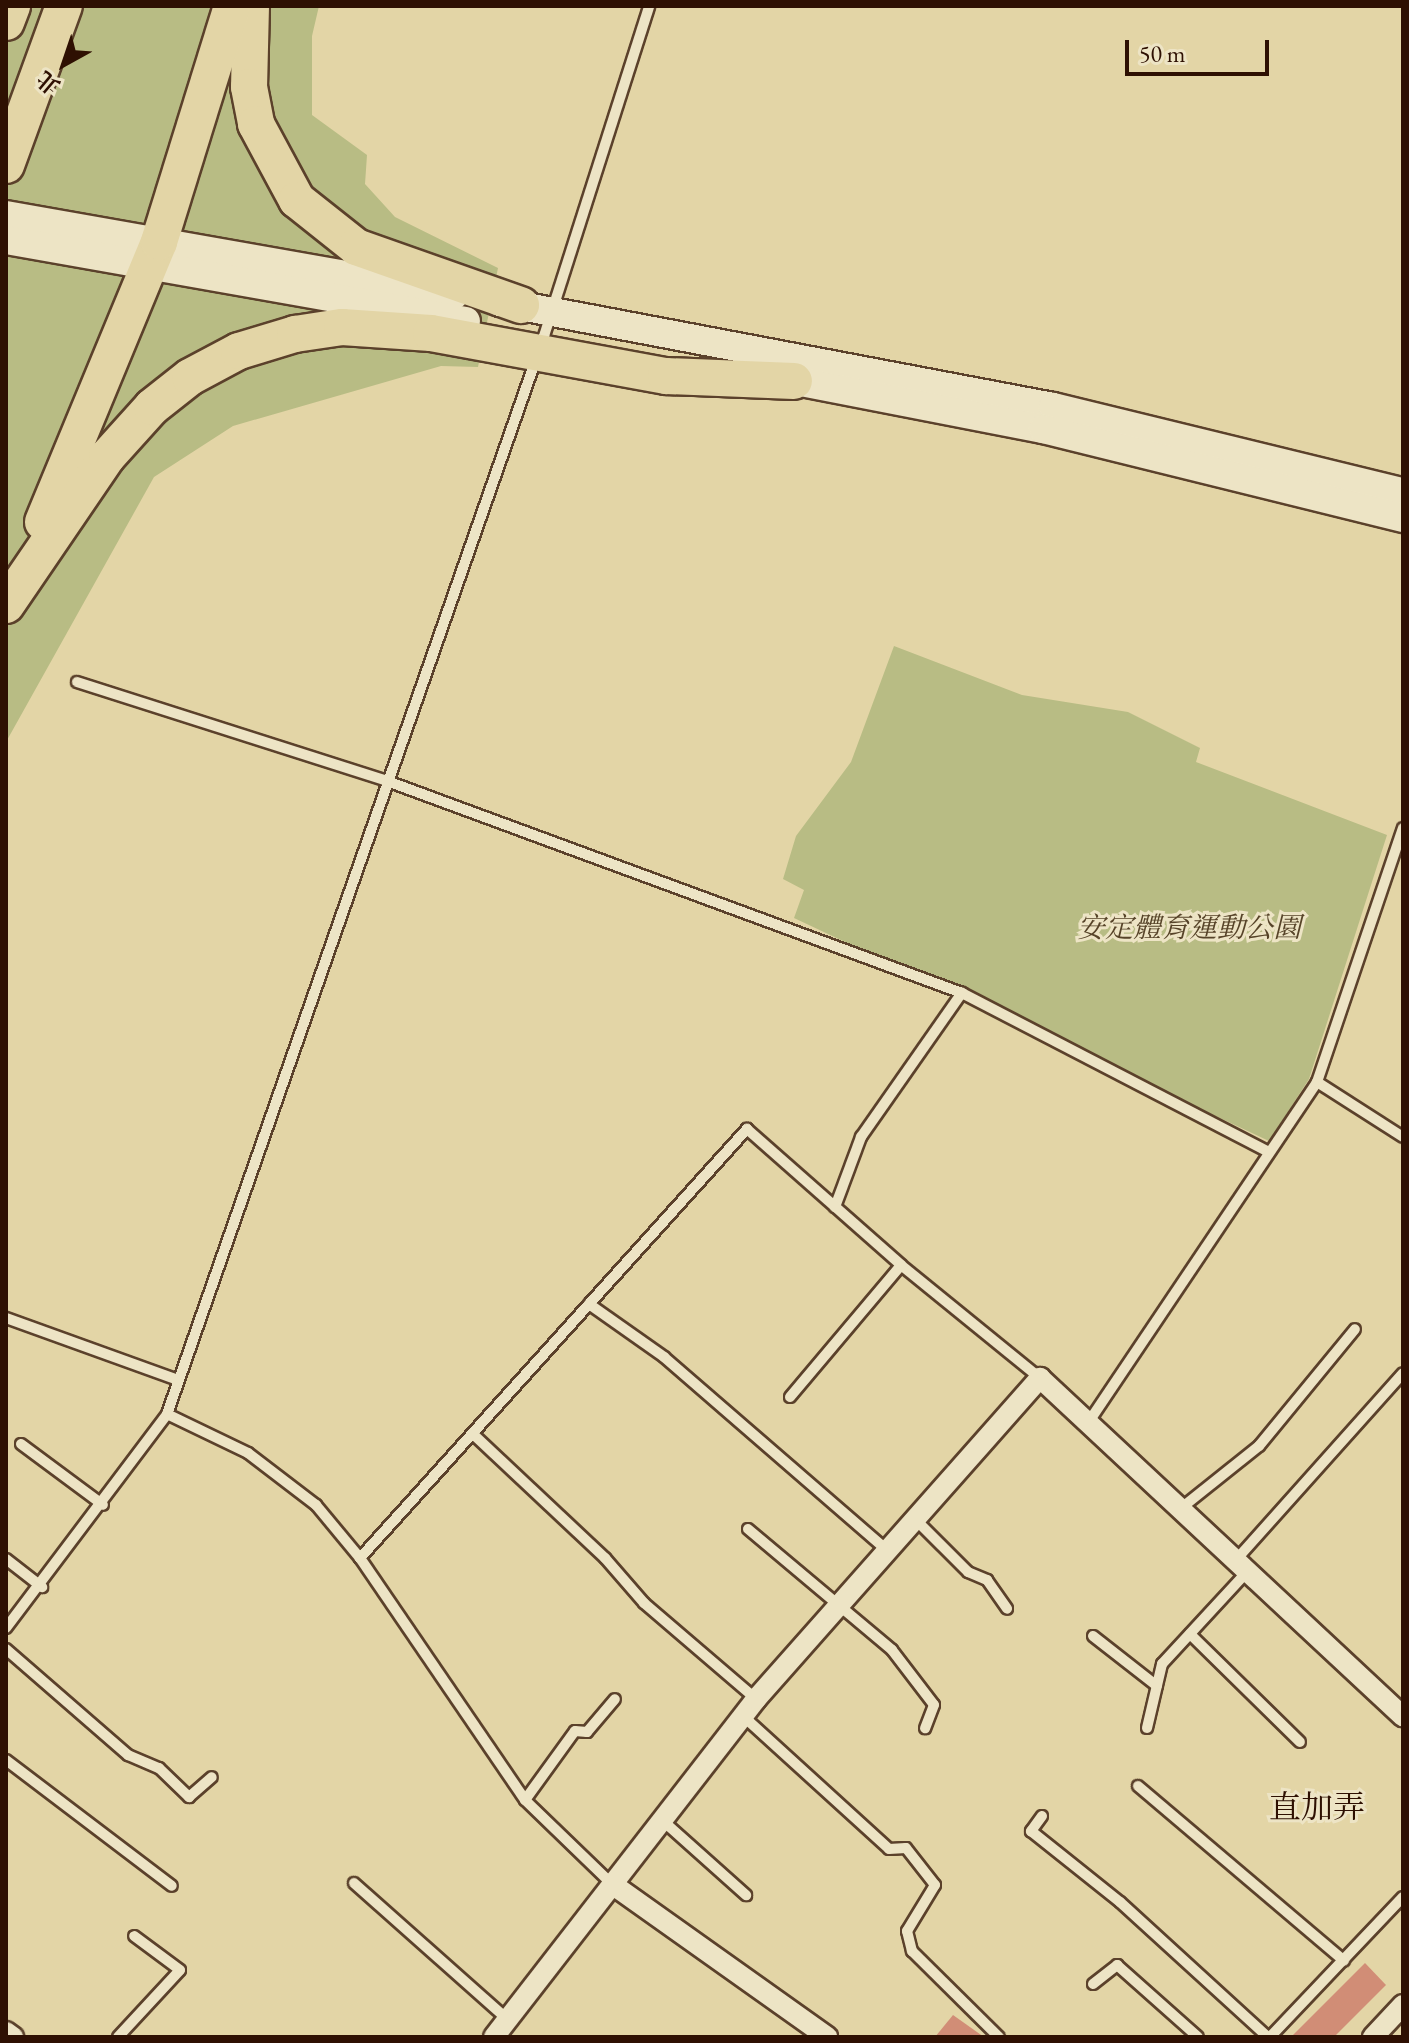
<!DOCTYPE html>
<meta charset="utf-8">
<style>
body{margin:0}
#map{position:relative;width:1409px;height:2043px;overflow:hidden;background:#e3d5a6;font-family:"EB Garamond","Noto Serif TC",serif}
div>[style]{position:absolute}
.green>*{inset:0;background:#b8bc84}
.building>*{inset:0;background:#d18d76}
.roads{filter:drop-shadow(2px 0 #5b412b) drop-shadow(-2px 0 #5b412b) drop-shadow(0 2px #5b412b) drop-shadow(0 -2px #5b412b)}
.lane>*{height:10px;margin:-5px;padding:0 5px;transform-origin:5px;border-radius:5px;background:#ede4c5}
.street>*{height:20px;margin:-10px;padding:0 10px;transform-origin:10px;border-radius:10px;background:#ede4c5}
.secondary>*{height:28px;margin:-14px;padding:0 14px;transform-origin:14px;border-radius:14px;background:#ede4c5}
.highway>*{height:36px;margin:-18px;padding:0 18px;transform-origin:18px;border-radius:18px;background:#e3d5a6}
span{translate:-50% -50%;white-space:nowrap;text-align:center;line-height:1.15;-webkit-text-stroke:6px #ede4c5;paint-order:stroke}
.park-label{font-size:28px;color:#574429;font-style:italic}
.quarter-label{font-size:32px;color:#2e1002}
.frame{position:absolute;inset:0;border:8px solid #2e1002;pointer-events:none}
.north{position:absolute;left:24px;top:24px;width:80px;height:80px;-webkit-text-stroke:6px #ede4c5;paint-order:stroke;rotate:220deg;font-size:22px;font-weight:700;line-height:32px;text-align:center;color:#2e1002}
.north::after{content:'';display:block;margin:auto;width:28px;height:36px;background:#2e1002;clip-path:polygon(50% 0,100% 100%,50% 72%,0 100%)}
.scale{position:absolute;left:1125px;top:40px;width:144px;height:36px;box-sizing:border-box;border:4px solid #2e1002;border-top:0;padding-left:10px;font-size:24px;line-height:28px;white-space:nowrap;color:#2e1002;-webkit-text-stroke:6px #ede4c5;paint-order:stroke}
</style>
<div id="map">
<div class="green">
<div style="clip-path:polygon(6px 6px,319px 6px,312px 36px,312px 115px,367px 155px,365px 184px,395px 217px,498px 268px,478px 367px,441px 366px,233px 426px,154px 477px,6px 742px)"></div>
<div style="clip-path:polygon(894px 646px,1022px 695px,1128px 712px,1200px 748px,1196px 762px,1387px 835px,1309px 1079px,1269px 1141px,794px 918px,804px 890px,783px 879px,796px 836px,851px 762px)"></div>
</div>
<div class="building">
<div style="clip-path:polygon(1365px 1963px,1386px 1985px,1334px 2037px,1291px 2037px)"></div>
<div style="clip-path:polygon(953px 2015px,984px 2037px,935px 2037px)"></div>
</div>
<div class="roads">
<div class="lane">
<div style="left:77px;top:682px;width:325px;rotate:17.7deg"></div>
<div style="left:387px;top:781px;width:613px;rotate:20.24deg"></div>
<div style="left:962px;top:993px;width:346px;rotate:27.4deg"></div>
<div style="left:1317px;top:1082px;width:102px;rotate:32.6deg"></div>
<div style="left:835px;top:1207px;width:75px;rotate:-69.6deg"></div>
<div style="left:861px;top:1137px;width:176px;rotate:-55deg"></div>
<div style="left:589px;top:1304px;width:92px;rotate:35.2deg"></div>
<div style="left:664px;top:1357px;width:298px;rotate:40.9deg"></div>
<div style="left:6px;top:1318px;width:183px;rotate:19.8deg"></div>
<div style="left:790px;top:1397px;width:172px;rotate:-49.9deg"></div>
<div style="left:167px;top:1414px;width:90px;rotate:25.7deg"></div>
<div style="left:248px;top:1453px;width:86px;rotate:37.4deg"></div>
<div style="left:316px;top:1505px;width:69px;rotate:50.3deg"></div>
<div style="left:360px;top:1558px;width:293px;rotate:55.7deg"></div>
<div style="left:525px;top:1800px;width:121px;rotate:44deg"></div>
<div style="left:1090px;top:1420px;width:407px;rotate:-56.1deg"></div>
<div style="left:1317px;top:1082px;width:268px;rotate:-71.3deg"></div>
<div style="left:473px;top:1434px;width:181px;rotate:43.2deg"></div>
<div style="left:605px;top:1558px;width:60px;rotate:49.1deg"></div>
<div style="left:644px;top:1603px;width:148px;rotate:40.6deg"></div>
<div style="left:21px;top:1444px;width:102px;rotate:36.6deg"></div>
<div style="left:1180px;top:1509px;width:101px;rotate:-38.6deg"></div>
<div style="left:1259px;top:1446px;width:151px;rotate:-50.6deg"></div>
<div style="left:916px;top:1520px;width:74px;rotate:45deg"></div>
<div style="left:968px;top:1572px;width:21px;rotate:23deg"></div>
<div style="left:987px;top:1580px;width:35px;rotate:55deg"></div>
<div style="left:748px;top:1529px;width:188px;rotate:40deg"></div>
<div style="left:892px;top:1650px;width:69px;rotate:52.6deg"></div>
<div style="left:934px;top:1705px;width:25px;rotate:111deg"></div>
<div style="left:360px;top:1558px;width:578px;rotate:-47.95deg"></div>
<div style="left:747px;top:1129px;width:205px;rotate:41.4deg"></div>
<div style="left:901px;top:1265px;width:179px;rotate:39.1deg"></div>
<div style="left:6px;top:1559px;width:46px;rotate:37.9deg"></div>
<div style="left:1235px;top:1561px;width:252px;rotate:-48.2deg"></div>
<div style="left:6px;top:1628px;width:268px;rotate:-53deg"></div>
<div style="left:167px;top:1414px;width:1142px;rotate:-70.72deg"></div>
<div style="left:544px;top:336px;width:346px;rotate:-72.3deg"></div>
<div style="left:1190px;top:1634px;width:154px;rotate:44.5deg"></div>
<div style="left:1093px;top:1636px;width:81px;rotate:38deg"></div>
<div style="left:6px;top:1649px;width:162px;rotate:41deg"></div>
<div style="left:128px;top:1755px;width:34px;rotate:23deg"></div>
<div style="left:159px;top:1768px;width:42px;rotate:44deg"></div>
<div style="left:189px;top:1797px;width:30px;rotate:-41deg"></div>
<div style="left:743px;top:1716px;width:197px;rotate:42.3deg"></div>
<div style="left:889px;top:1849px;width:17px;rotate:-3deg"></div>
<div style="left:906px;top:1848px;width:47px;rotate:51.9deg"></div>
<div style="left:935px;top:1885px;width:54px;rotate:121.3deg"></div>
<div style="left:907px;top:1931px;width:21px;rotate:76deg"></div>
<div style="left:912px;top:1951px;width:122px;rotate:44.7deg"></div>
<div style="left:1147px;top:1728px;width:66px;rotate:-76.8deg"></div>
<div style="left:1162px;top:1664px;width:125px;rotate:-47.3deg"></div>
<div style="left:6px;top:1760px;width:208px;rotate:37.2deg"></div>
<div style="left:1138px;top:1786px;width:270px;rotate:40.3deg"></div>
<div style="left:525px;top:1800px;width:85px;rotate:-54.1deg"></div>
<div style="left:575px;top:1731px;width:12px;rotate:5deg"></div>
<div style="left:587px;top:1732px;width:43px;rotate:-49.7deg"></div>
<div style="left:1042px;top:1816px;width:19px;rotate:126deg"></div>
<div style="left:1031px;top:1831px;width:114px;rotate:38.6deg"></div>
<div style="left:1120px;top:1902px;width:200px;rotate:42.4deg"></div>
<div style="left:662px;top:1820px;width:113px;rotate:41.8deg"></div>
<div style="left:354px;top:1883px;width:205px;rotate:41.6deg"></div>
<div style="left:1093px;top:1984px;width:31px;rotate:-38deg"></div>
<div style="left:1117px;top:1965px;width:108px;rotate:41.6deg"></div>
<div style="left:118px;top:2037px;width:91px;rotate:-47.2deg"></div>
<div style="left:180px;top:1970px;width:57px;rotate:-143.5deg"></div>
<div style="left:1270px;top:2037px;width:193px;rotate:-46.5deg"></div>
</div>
<div class="street">
<div style="left:612px;top:1884px;width:264px;rotate:35.4deg"></div>
<div style="left:6px;top:2032px;width:9px;rotate:36deg"></div>
<div style="left:494px;top:2037px;width:428px;rotate:-52.2deg"></div>
<div style="left:756px;top:1699px;width:429px;rotate:-48.5deg"></div>
<div style="left:1040px;top:1378px;width:496px;rotate:43deg"></div>
<div style="left:1373px;top:2037px;width:44px;rotate:-46.8deg"></div>
</div>
<div class="secondary">
<div style="left:6px;top:215px;width:456px;rotate:10deg"></div>
<div style="left:6px;top:240px;width:467px;rotate:10deg"></div>
<div style="left:500px;top:302px;width:563px;rotate:10.75deg"></div>
<div style="left:1053px;top:407px;width:360px;rotate:13.7deg"></div>
<div style="left:775px;top:377px;width:273px;rotate:11deg"></div>
<div style="left:1043px;top:429px;width:371px;rotate:13.9deg"></div>
</div>
<div class="highway">
<div style="left:251px;top:6px;width:81px;rotate:91.4deg"></div>
<div style="left:249px;top:87px;width:38px;rotate:79deg"></div>
<div style="left:256px;top:124px;width:86px;rotate:61.7deg"></div>
<div style="left:297px;top:200px;width:75px;rotate:38.5deg"></div>
<div style="left:356px;top:247px;width:175px;rotate:19.4deg"></div>
<div style="left:6px;top:22px;width:17px;rotate:-69deg"></div>
<div style="left:6px;top:165px;width:169px;rotate:-70deg"></div>
<div style="left:43px;top:522px;width:303px;rotate:-67.5deg"></div>
<div style="left:159px;top:242px;width:247px;rotate:-72.8deg"></div>
<div style="left:6px;top:605px;width:179px;rotate:-55.7deg"></div>
<div style="left:107px;top:457px;width:67px;rotate:-48deg"></div>
<div style="left:152px;top:407px;width:48px;rotate:-38.3deg"></div>
<div style="left:190px;top:377px;width:55px;rotate:-28deg"></div>
<div style="left:239px;top:351px;width:59px;rotate:-16.9deg"></div>
<div style="left:295px;top:334px;width:48px;rotate:-8.5deg"></div>
<div style="left:342px;top:327px;width:89px;rotate:3.9deg"></div>
<div style="left:431px;top:333px;width:239px;rotate:10.4deg"></div>
<div style="left:666px;top:376px;width:128px;rotate:2.2deg"></div>
</div>
</div>
<div class="park-label">
<span style="left:1189px;top:927px">安定體育運動公園</span>
</div>
<div class="quarter-label">
<span style="left:1317px;top:1807px">直加弄</span>
</div>
<div class="frame"></div>
<div class="north">北</div>
<div class="scale">50 m</div>
</div>
